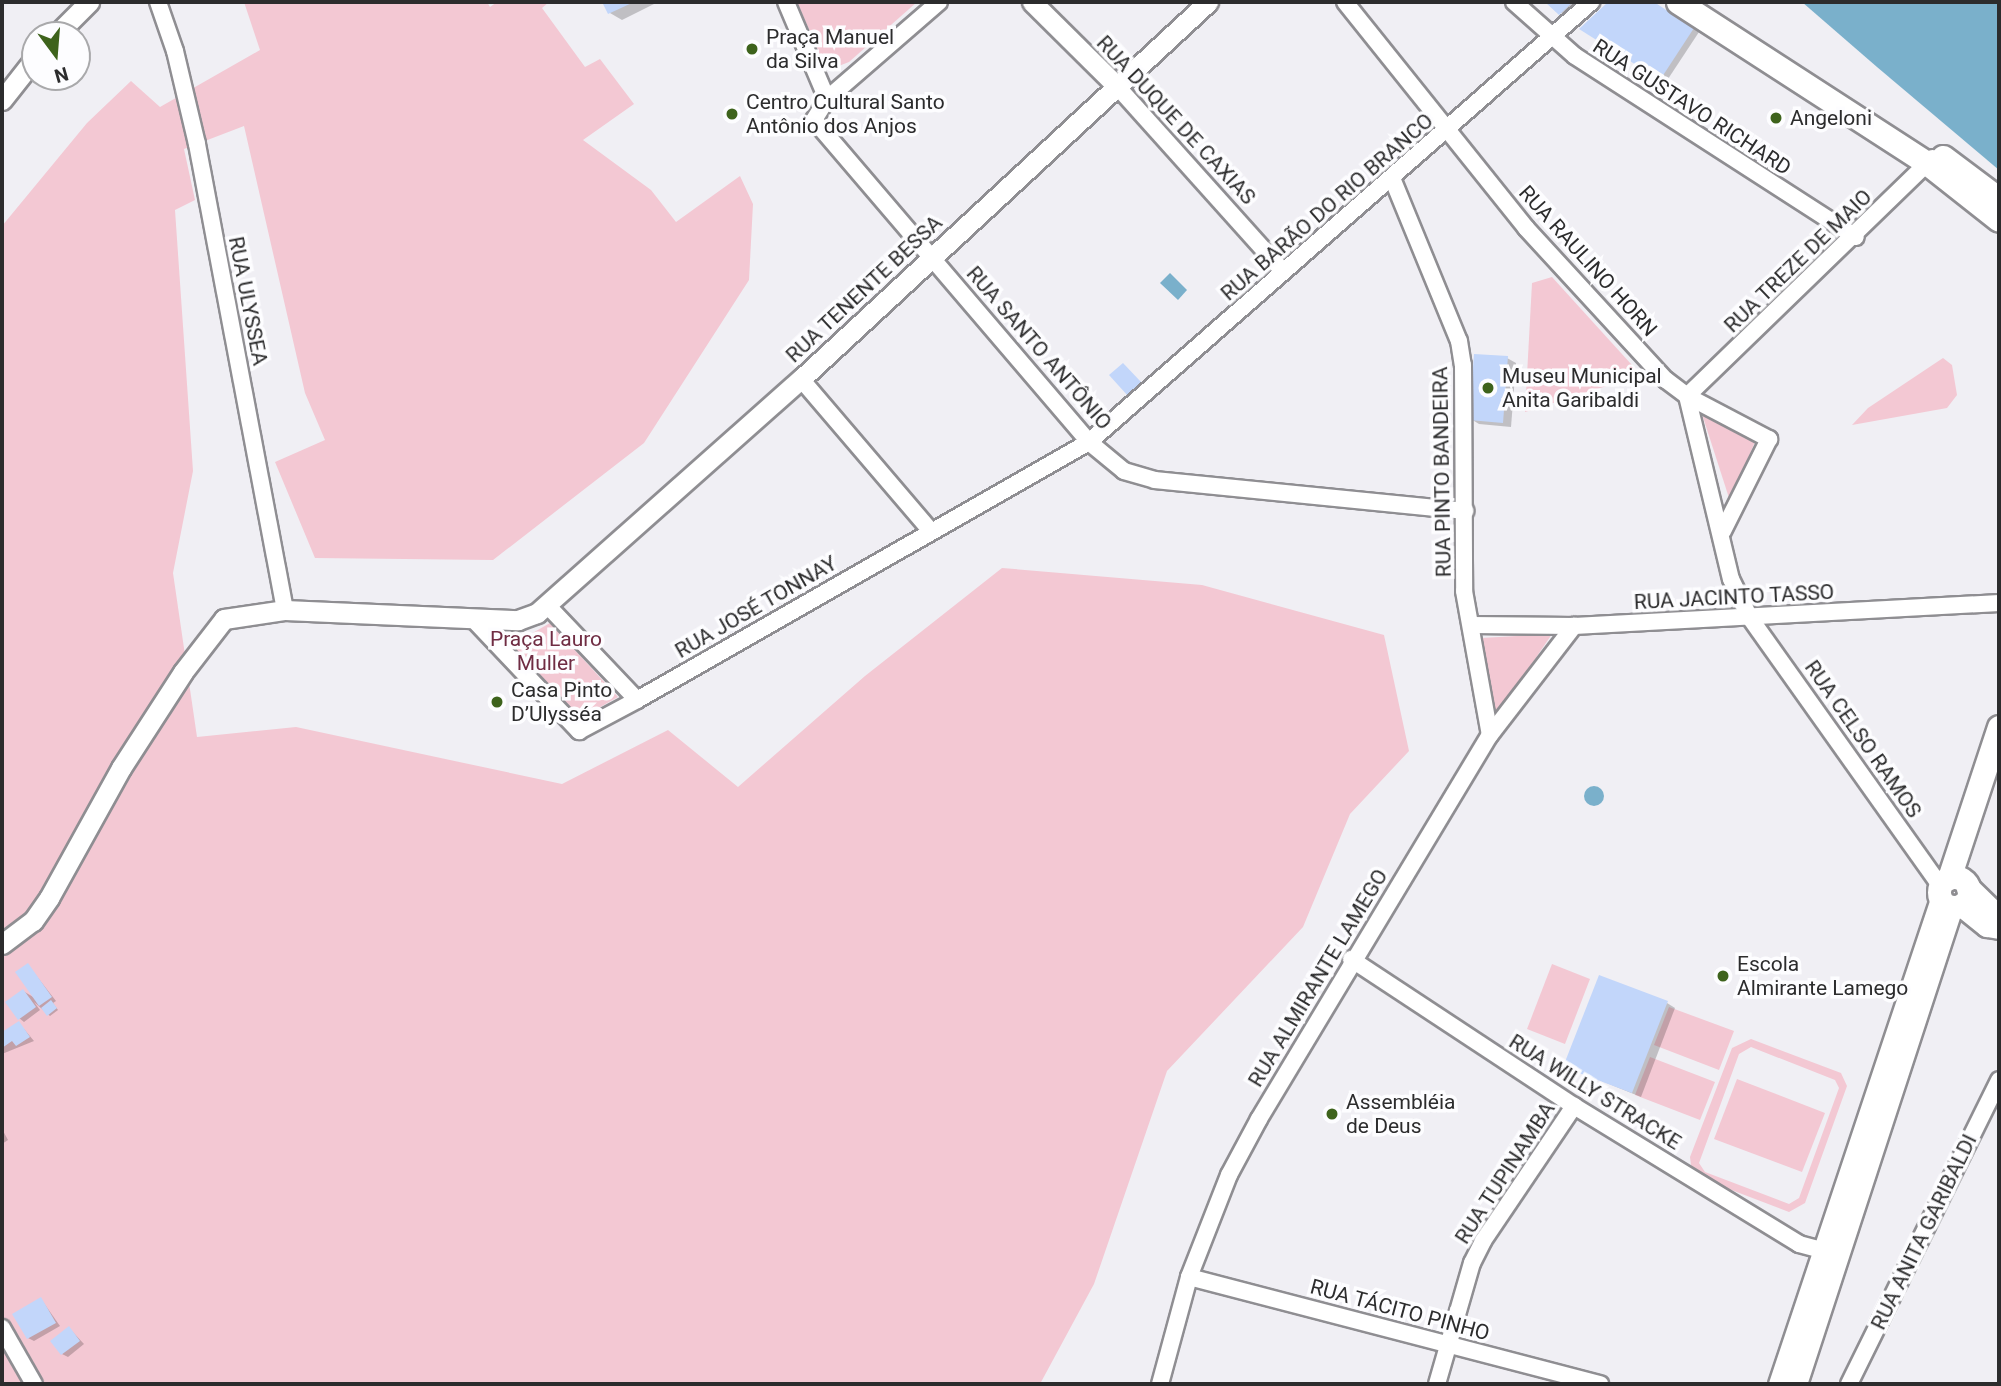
<!DOCTYPE html>
<meta charset="utf-8">
<style>
body{margin:0}
#map{position:relative;width:2001px;height:1386px;overflow:hidden;background:#f0eff4;font-family:Roboto,sans-serif}
div>[style]{position:absolute}
.green>*{inset:0;background:#f3c8d3}
.water>*{inset:0;background:#7ab0cb}
.round{border-radius:50%}
.shadow>*{inset:0;background:#0003}
.building>*{inset:0;background:#c2d6fa}
.roads{filter:drop-shadow(2px 0 #8f8e92) drop-shadow(-2px 0 #8f8e92) drop-shadow(0 2px #8f8e92) drop-shadow(0 -2px #8f8e92)}
.minor>*{height:16px;margin:-8px;padding:0 8px;transform-origin:8px;border-radius:8px;background:#fff}
.tertiary>*{height:19px;margin:-9.5px;padding:0 9.5px;transform-origin:9.5px;border-radius:9.5px;background:#fff}
.secondary>*{height:23px;margin:-11.5px;padding:0 11.5px;transform-origin:11.5px;border-radius:11.5px;background:#fff}
.secondary>.ring{margin:-11.5px;padding:0;box-sizing:content-box;background:none;border:23px solid #fff;border-radius:50%}
.dots>*{width:19px;height:19px;translate:-50% -50%;box-sizing:border-box;border:4px solid #fdfdff;border-radius:50%}
span{translate:-50% -50%;white-space:nowrap;text-align:center;line-height:1.15;-webkit-text-stroke:7px #fdfdff;paint-order:stroke}
.poi-label{font-size:21px;color:#2c2c2d}
.left{translate:0 -50%;text-align:left}
.street-label{font-size:21px;color:#2c2c2d}
.park-label{font-size:21px;color:#6f2c43}
.frame{position:absolute;inset:0;border:4px solid #2c2c2d;pointer-events:none}
.north{position:absolute;left:21px;top:21px;width:70px;height:70px;box-sizing:border-box;background:#fdfdff;border:2px solid #a9a9ab;border-radius:50%;rotate:164deg;font-size:19px;font-weight:700;line-height:28px;text-align:center;color:#2c2c2d}
.north::after{content:'';display:block;margin:auto;width:24px;height:32px;background:#3e631c;clip-path:polygon(50% 0,100% 100%,50% 72%,0 100%)}
</style>
<div id="map">
<div class="green">
<div style="clip-path:polygon(244px 2px,487px 2px,490px 7px,497px 2px,549px 2px,542px 8px,585px 67px,600px 59px,634px 104px,583px 140px,651px 190px,676px 222px,740px 176px,753px 204px,749px 280px,644px 443px,493px 560px,315px 558px,275px 462px,325px 440px,305px 393px,244px 126px,184px 149px,195px 200px,175px 210px,193px 471px,173px 573px,197px 737px,296px 727px,562px 784px,668px 730px,738px 787px,865px 676px,1002px 568px,1202px 585px,1384px 635px,1409px 751px,1350px 814px,1303px 927px,1167px 1071px,1094px 1284px,1040px 1384px,2px 1384px,2px 226px,87px 123px,131px 81px,160px 107px,260px 50px)"></div>
<div style="clip-path:polygon(797px 2px,917px 2px,849px 62px,836px 67px,825px 66px)"></div>
<div style="clip-path:polygon(1552px 277px,1641px 375px,1525px 412px,1532px 283px)"></div>
<div style="clip-path:polygon(1943px 358px,1952px 365px,1957px 395px,1947px 408px,1852px 425px,1868px 408px)"></div>
<div style="clip-path:polygon(1701px 411px,1757px 437px,1730px 501px)"></div>
<div style="clip-path:polygon(550px 623px,618px 697px,581px 718px,510px 646px)"></div>
<div style="clip-path:polygon(1552px 634px,1495px 718px,1481px 638px)"></div>
<div style="clip-path:polygon(1552px 964px,1590px 979px,1565px 1044px,1527px 1029px)"></div>
<div style="clip-path:polygon(1669px 1007px,1734px 1031px,1719px 1070px,1654px 1045px)"></div>
<div style="clip-path:polygon(evenodd,1751px 1039px,1841px 1073px,1847px 1086px,1805px 1203px,1789px 1212px,1700px 1178px,1691px 1165px,1690px 1157px,1732px 1048px,1751px 1039px,1751px 1047px,1835px 1080px,1839px 1088px,1799px 1198px,1789px 1204px,1705px 1172px,1699px 1163px,1739px 1054px,1751px 1047px)"></div>
<div style="clip-path:polygon(1650px 1057px,1715px 1082px,1700px 1120px,1635px 1095px)"></div>
<div style="clip-path:polygon(1737px 1079px,1825px 1113px,1802px 1172px,1714px 1139px)"></div>
</div>
<div class="water">
<div style="clip-path:polygon(1802px 2px,1999px 2px,1999px 170px,1877px 67px)"></div>
<div style="clip-path:polygon(1170px 273px,1187px 290px,1178px 300px,1160px 283px)"></div>
<div class="round" style="left:1584px;top:786px;width:20px;height:20px"></div>
</div>
<div class="shadow">
<div style="clip-path:polygon(604px 2px,658px 2px,622px 20px,610px 13px)"></div>
<div style="clip-path:polygon(1548px 2px,1587px 2px,1568px 19px)"></div>
<div style="clip-path:polygon(1611px 2px,1652px 2px,1699px 32px,1666px 82px,1582px 29px)"></div>
<div style="clip-path:polygon(1507px 358px,1516px 363px,1511px 427px,1479px 424px,1471px 419px)"></div>
<div style="clip-path:polygon(28px 965px,56px 1001px,53px 1003px,58px 1010px,50px 1016px,34px 1002px,40px 1010px,24px 1022px,19px 1018px,23px 991px,35px 998px)"></div>
<div style="clip-path:polygon(1667px 1003px,1675px 1008px,1641px 1097px,1565px 1066px)"></div>
<div style="clip-path:polygon(19px 1023px,34px 1041px,2px 1054px,2px 1027px,5px 1032px)"></div>
<div style="clip-path:polygon(2px 1129px,8px 1140px,2px 1144px)"></div>
<div style="clip-path:polygon(41px 1299px,60px 1326px,34px 1341px,28px 1338px)"></div>
<div style="clip-path:polygon(69px 1328px,84px 1344px,68px 1357px,62px 1354px)"></div>
</div>
<div class="building">
<div style="clip-path:polygon(602px 2px,634px 2px,608px 14px)"></div>
<div style="clip-path:polygon(1545px 2px,1573px 2px,1559px 15px)"></div>
<div style="clip-path:polygon(1608px 2px,1654px 2px,1694px 28px,1660px 80px,1579px 29px)"></div>
<div style="clip-path:polygon(1474px 354px,1508px 356px,1503px 423px,1469px 420px)"></div>
<div style="clip-path:polygon(1123px 363px,1142px 383px,1128px 396px,1109px 375px)"></div>
<div style="clip-path:polygon(28px 963px,52px 997px,39px 1006px,15px 972px)"></div>
<div style="clip-path:polygon(1599px 975px,1668px 1001px,1632px 1093px,1563px 1067px)"></div>
<div style="clip-path:polygon(23px 989px,36px 1007px,18px 1020px,5px 1002px)"></div>
<div style="clip-path:polygon(51px 1000px,57px 1008px,47px 1016px,41px 1008px)"></div>
<div style="clip-path:polygon(19px 1021px,30px 1037px,16px 1046px,12px 1041px,2px 1048px,2px 1032px)"></div>
<div style="clip-path:polygon(41px 1297px,56px 1323px,27px 1339px,12px 1314px)"></div>
<div style="clip-path:polygon(69px 1326px,80px 1341px,61px 1355px,50px 1341px)"></div>
</div>
<div class="roads">
<div class="minor">
<div style="left:158px;top:2px;width:52px;rotate:70.9deg"></div>
<div style="left:175px;top:51px;width:96px;rotate:76.7deg"></div>
<div style="left:197px;top:144px;width:474px;rotate:79.3deg"></div>
<div style="left:786px;top:2px;width:105px;rotate:67.1deg"></div>
<div style="left:939px;top:2px;width:148px;rotate:139.1deg"></div>
<div style="left:827px;top:99px;width:25px;rotate:122deg"></div>
<div style="left:814px;top:120px;width:423px;rotate:49.5deg"></div>
<div style="left:1089px;top:442px;width:45px;rotate:39.6deg"></div>
<div style="left:1124px;top:471px;width:32px;rotate:16deg"></div>
<div style="left:1155px;top:480px;width:312px;rotate:5.7deg"></div>
<div style="left:1345px;top:2px;width:290px;rotate:51.3deg"></div>
<div style="left:1526px;top:228px;width:207px;rotate:47.4deg"></div>
<div style="left:1666px;top:380px;width:26px;rotate:37deg"></div>
<div style="left:1687px;top:396px;width:93px;rotate:27.7deg"></div>
<div style="left:1769px;top:439px;width:103px;rotate:116.6deg"></div>
<div style="left:1514px;top:2px;width:81px;rotate:41.5deg"></div>
<div style="left:1575px;top:56px;width:334px;rotate:32.8deg"></div>
<div style="left:1116px;top:85px;width:250px;rotate:48.1deg"></div>
<div style="left:1392px;top:178px;width:176px;rotate:67.7deg"></div>
<div style="left:1459px;top:341px;width:24px;rotate:81deg"></div>
<div style="left:1463px;top:365px;width:226px;rotate:89.7deg"></div>
<div style="left:1464px;top:591px;width:146px;rotate:79.8deg"></div>
<div style="left:801px;top:379px;width:200px;rotate:49.5deg"></div>
<div style="left:1687px;top:396px;width:188px;rotate:76.5deg"></div>
<div style="left:1731px;top:579px;width:43px;rotate:64deg"></div>
<div style="left:1750px;top:618px;width:328px;rotate:54.6deg"></div>
<div style="left:1687px;top:396px;width:342px;rotate:-44.1deg"></div>
<div style="left:547px;top:605px;width:131px;rotate:46.5deg"></div>
<div style="left:472px;top:618px;width:156px;rotate:46.6deg"></div>
<div style="left:579px;top:731px;width:66px;rotate:-28.1deg"></div>
<div style="left:637px;top:700px;width:520px;rotate:-29.72deg"></div>
<div style="left:1089px;top:442px;width:668px;rotate:-41.23deg"></div>
<div style="left:1471px;top:625px;width:103px;rotate:0.6deg"></div>
<div style="left:1574px;top:626px;width:426px;rotate:-3.1deg"></div>
<div style="left:1351px;top:959px;width:267px;rotate:33.4deg"></div>
<div style="left:1574px;top:1106px;width:264px;rotate:31.5deg"></div>
<div style="left:1799px;top:1244px;width:34px;rotate:15deg"></div>
<div style="left:1189px;top:1277px;width:425px;rotate:14.6deg"></div>
<div style="left:2px;top:1328px;width:64px;rotate:60.3deg"></div>
<div style="left:1160px;top:1384px;width:111px;rotate:-74.8deg"></div>
<div style="left:1189px;top:1277px;width:110px;rotate:-68.6deg"></div>
<div style="left:1229px;top:1175px;width:64px;rotate:-61.8deg"></div>
<div style="left:1259px;top:1119px;width:448px;rotate:-59deg"></div>
<div style="left:1490px;top:735px;width:138px;rotate:-52.4deg"></div>
<div style="left:1437px;top:1384px;width:126px;rotate:-73.9deg"></div>
<div style="left:1472px;top:1263px;width:25px;rotate:-63deg"></div>
<div style="left:1483px;top:1241px;width:163px;rotate:-56deg"></div>
<div style="left:1849px;top:1384px;width:339px;rotate:-63.7deg"></div>
</div>
<div class="tertiary">
<div style="left:1032px;top:2px;width:118px;rotate:44.7deg"></div>
<div style="left:56px;top:35px;width:47px;rotate:-45deg"></div>
<div style="left:2px;top:100px;width:53px;rotate:-51.8deg"></div>
<div style="left:2px;top:944px;width:39px;rotate:-37deg"></div>
<div style="left:33px;top:921px;width:28px;rotate:-55deg"></div>
<div style="left:49px;top:898px;width:149px;rotate:-61deg"></div>
<div style="left:121px;top:768px;width:114px;rotate:-57.1deg"></div>
<div style="left:183px;top:672px;width:67px;rotate:-52.3deg"></div>
<div style="left:224px;top:619px;width:62px;rotate:-8.4deg"></div>
<div style="left:285px;top:610px;width:233px;rotate:2.5deg"></div>
<div style="left:518px;top:620px;width:20px;rotate:-20deg"></div>
<div style="left:537px;top:613px;width:353px;rotate:-41.6deg"></div>
<div style="left:801px;top:379px;width:555px;rotate:-42.81deg"></div>
<div style="left:1778px;top:1384px;width:511px;rotate:-71.53deg"></div>
<div style="left:1797px;top:1384px;width:502px;rotate:-71.89deg"></div>
</div>
<div class="secondary">
<div style="left:1678px;top:2px;width:298px;rotate:32.9deg"></div>
<div style="left:1928px;top:164px;width:90px;rotate:38.3deg"></div>
<div style="left:1943px;top:157px;width:70px;rotate:36.9deg"></div>
<div class="ring" style="left:1939px;top:877px;width:7px;height:7px"></div>
<div style="left:1949px;top:878px;width:159px;rotate:-71.7deg"></div>
<div style="left:1968px;top:888px;width:43px;rotate:44.1deg"></div>
<div style="left:1962px;top:905px;width:32px;rotate:39deg"></div>
<div style="left:1987px;top:925px;width:12px;rotate:9deg"></div>
</div>
</div>
<div class="dots">
<div style="left:752px;top:49px;background:#3e631c"></div>
<div style="left:732px;top:114px;background:#3e631c"></div>
<div style="left:1776px;top:118px;background:#3e631c"></div>
<div style="left:1488px;top:388px;background:#3e631c"></div>
<div style="left:497px;top:702px;background:#3e631c"></div>
<div style="left:1723px;top:976px;background:#3e631c"></div>
<div style="left:1332px;top:1114px;background:#3e631c"></div>
</div>
<div class="poi-label">
<span class="left" style="left:766px;top:49px">Praça Manuel<br>da Silva</span>
<span class="left" style="left:746px;top:114px">Centro Cultural Santo<br>Antônio dos Anjos</span>
<span class="left" style="left:1790px;top:118px">Angeloni</span>
<span class="left" style="left:1502px;top:388px">Museu Municipal<br>Anita Garibaldi</span>
<span class="left" style="left:511px;top:702px">Casa Pinto<br>D’Ulysséa</span>
<span class="left" style="left:1737px;top:976px">Escola<br>Almirante Lamego</span>
<span class="left" style="left:1346px;top:1114px">Assembléia<br>de Deus</span>
</div>
<div class="street-label">
<span style="left:1692px;top:107px;rotate:33deg">RUA GUSTAVO RICHARD</span>
<span style="left:1176px;top:120px;rotate:47deg">RUA DUQUE DE CAXIAS</span>
<span style="left:1327px;top:207px;rotate:-41deg">RUA BARÃO DO RIO BRANCO</span>
<span style="left:1588px;top:261px;rotate:48deg">RUA RAULINO HORN</span>
<span style="left:1798px;top:261px;rotate:-44deg">RUA TREZE DE MAIO</span>
<span style="left:864px;top:289px;rotate:-43deg">RUA TENENTE BESSA</span>
<span style="left:248px;top:301px;rotate:79deg">RUA ULYSSEA</span>
<span style="left:1039px;top:348px;rotate:49deg">RUA SANTO ANTÔNIO</span>
<span style="left:1442px;top:472px;rotate:-91deg">RUA PINTO BANDEIRA</span>
<span style="left:1734px;top:597px;rotate:-3deg">RUA JACINTO TASSO</span>
<span style="left:756px;top:607px;rotate:-30deg">RUA JOSÉ TONNAY</span>
<span style="left:1863px;top:739px;rotate:55deg">RUA CELSO RAMOS</span>
<span style="left:1318px;top:978px;rotate:-59deg">RUA ALMIRANTE LAMEGO</span>
<span style="left:1595px;top:1092px;rotate:32deg">RUA WILLY STRACKE</span>
<span style="left:1505px;top:1173px;rotate:-57deg">RUA TUPINAMBA</span>
<span style="left:1924px;top:1232px;rotate:-64deg">RUA ANITA GARIBALDI</span>
<span style="left:1400px;top:1310px;rotate:15deg">RUA TÁCITO PINHO</span>
</div>
<div class="park-label">
<span style="left:546px;top:651px">Praça Lauro<br>Muller</span>
</div>
<div class="frame"></div>
<div class="north">N</div>
</div>
